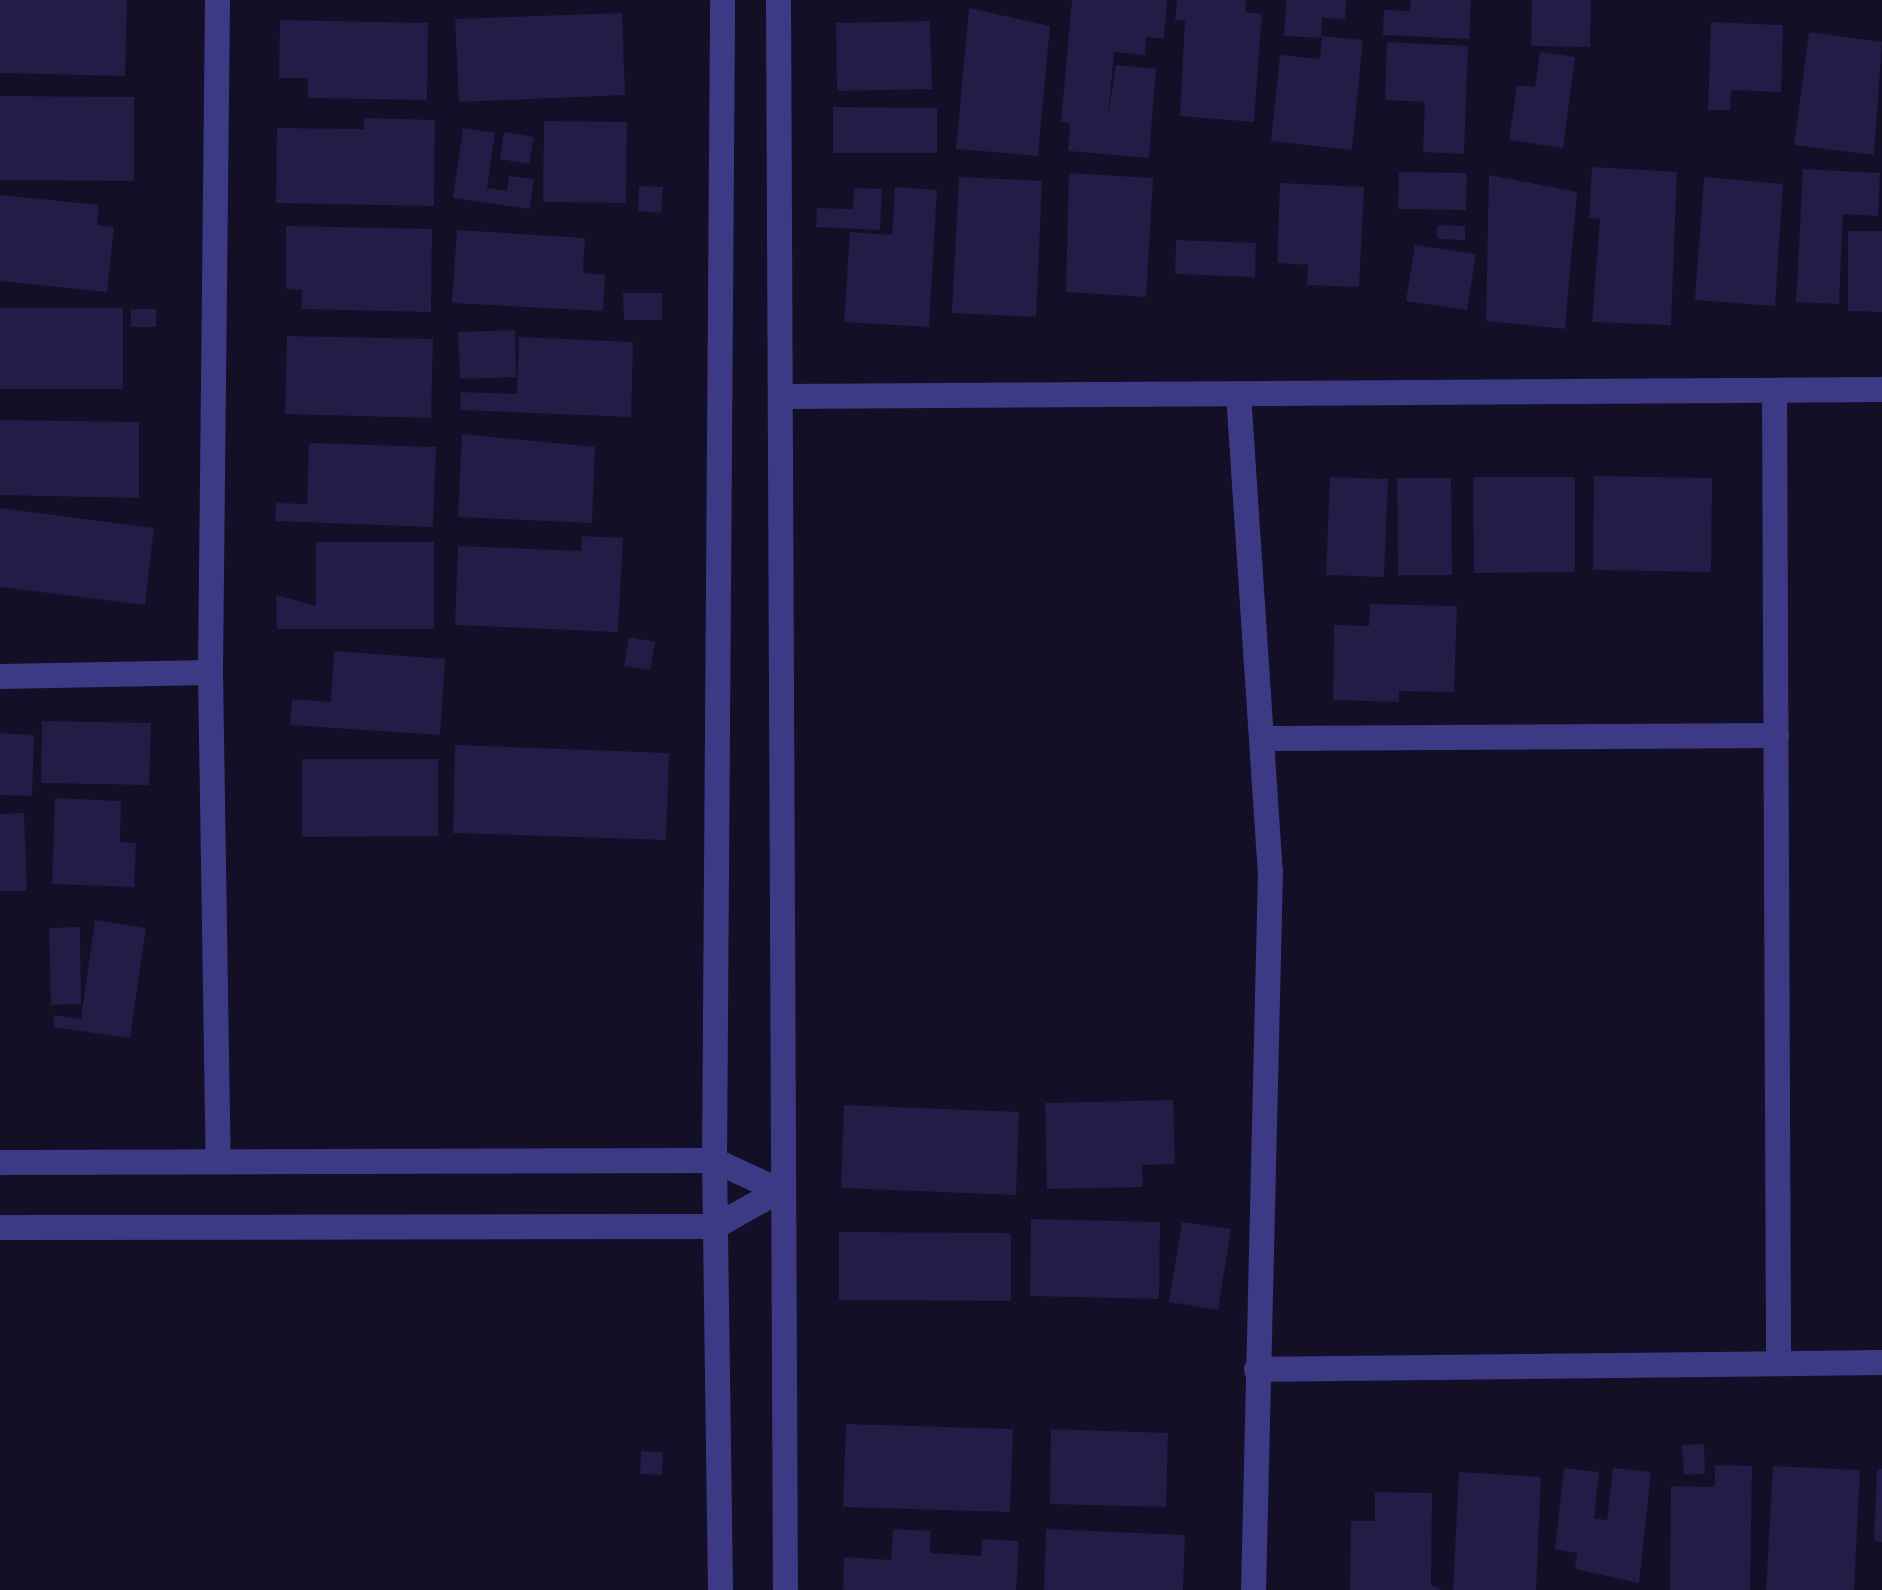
<!DOCTYPE html>
<style>
body{margin:0}
#map{position:relative;width:1882px;height:1590px;overflow:hidden;background:#130f26;font-family:"Varela Round",sans-serif}
div>[style]{position:absolute}
.building>*{inset:0;background:#241b47}
.minor>*{height:25px;margin:-12.5px;padding:0 12.5px;transform-origin:12.5px;border-radius:12.5px;background:#3d3a85}
span{translate:-50% -50%;white-space:nowrap;text-align:center;line-height:1.15;-webkit-text-stroke:10px #130f26;paint-order:stroke}
</style>
<div id="map">
<div class="building">
<div style="clip-path:polygon(0 0,127px 0,125px 76px,0 73px)"></div>
<div style="clip-path:polygon(1072px 0,1167px 0,1164px 39px,1146px 37px,1145px 55px,1114px 52px,1108px 117px,1116px 65px,1156px 69px,1149px 158px,1068px 151px,1070px 123px,1061px 122px)"></div>
<div style="clip-path:polygon(1177px 0,1246px 0,1245px 12px,1262px 14px,1254px 122px,1180px 116px,1185px 21px,1175px 20px)"></div>
<div style="clip-path:polygon(1286px 0,1346px 0,1345px 19px,1322px 18px,1321px 38px,1284px 36px)"></div>
<div style="clip-path:polygon(1411px 0,1471px 0,1469px 39px,1383px 35px,1384px 10px,1410px 11px)"></div>
<div style="clip-path:polygon(1532px 0,1591px 0,1590px 47px,1531px 46px)"></div>
<div style="clip-path:polygon(969px 8px,1050px 26px,1038px 156px,956px 149px)"></div>
<div style="clip-path:polygon(622px 13px,625px 95px,459px 102px,455px 19px)"></div>
<div style="clip-path:polygon(280px 20px,428px 23px,427px 100px,308px 98px,308px 78px,279px 78px)"></div>
<div style="clip-path:polygon(930px 21px,932px 89px,837px 91px,836px 23px)"></div>
<div style="clip-path:polygon(1711px 22px,1783px 25px,1781px 92px,1731px 90px,1730px 110px,1708px 110px)"></div>
<div style="clip-path:polygon(1809px 32px,1882px 42px,1874px 155px,1794px 145px)"></div>
<div style="clip-path:polygon(1322px 36px,1363px 40px,1352px 150px,1271px 141px,1280px 55px,1320px 59px)"></div>
<div style="clip-path:polygon(1387px 42px,1468px 46px,1464px 154px,1423px 152px,1425px 102px,1385px 100px)"></div>
<div style="clip-path:polygon(1540px 52px,1575px 57px,1563px 148px,1509px 140px,1517px 85px,1535px 87px)"></div>
<div style="clip-path:polygon(0 96px,134px 97px,134px 181px,0 180px)"></div>
<div style="clip-path:polygon(833px 107px,937px 108px,937px 153px,833px 153px)"></div>
<div style="clip-path:polygon(364px 118px,435px 120px,434px 206px,276px 203px,277px 128px,364px 129px)"></div>
<div style="clip-path:polygon(544px 121px,627px 122px,626px 203px,543px 202px)"></div>
<div style="clip-path:polygon(463px 128px,495px 133px,487px 188px,507px 191px,509px 176px,534px 179px,530px 209px,453px 198px)"></div>
<div style="clip-path:polygon(504px 132px,534px 137px,529px 164px,500px 159px)"></div>
<div style="clip-path:polygon(1592px 167px,1677px 172px,1671px 325px,1592px 322px,1600px 219px,1589px 218px)"></div>
<div style="clip-path:polygon(1803px 169px,1880px 173px,1878px 216px,1843px 214px,1839px 304px,1796px 302px)"></div>
<div style="clip-path:polygon(1399px 172px,1467px 173px,1466px 210px,1398px 209px)"></div>
<div style="clip-path:polygon(1069px 173px,1153px 178px,1146px 297px,1066px 292px)"></div>
<div style="clip-path:polygon(1489px 175px,1577px 192px,1565px 329px,1486px 321px)"></div>
<div style="clip-path:polygon(959px 177px,1042px 181px,1036px 317px,952px 313px)"></div>
<div style="clip-path:polygon(1704px 177px,1783px 184px,1775px 306px,1695px 300px)"></div>
<div style="clip-path:polygon(1280px 183px,1364px 187px,1359px 287px,1307px 285px,1308px 265px,1277px 263px)"></div>
<div style="clip-path:polygon(639px 186px,663px 187px,661px 213px,638px 211px)"></div>
<div style="clip-path:polygon(895px 187px,937px 190px,929px 327px,844px 322px,850px 232px,892px 235px)"></div>
<div style="clip-path:polygon(854px 188px,882px 189px,880px 230px,816px 227px,817px 208px,853px 209px)"></div>
<div style="clip-path:polygon(0 195px,99px 205px,97px 225px,114px 227px,107px 292px,0 281px)"></div>
<div style="clip-path:polygon(1437px 225px,1465px 226px,1465px 240px,1437px 239px)"></div>
<div style="clip-path:polygon(286px 226px,432px 229px,431px 312px,301px 309px,302px 290px,286px 289px)"></div>
<div style="clip-path:polygon(457px 230px,585px 238px,583px 273px,605px 275px,603px 311px,452px 303px)"></div>
<div style="clip-path:polygon(1848px 231px,1882px 231px,1882px 312px,1848px 311px)"></div>
<div style="clip-path:polygon(1176px 240px,1256px 243px,1255px 277px,1175px 274px)"></div>
<div style="clip-path:polygon(1415px 245px,1476px 254px,1467px 310px,1406px 301px)"></div>
<div style="clip-path:polygon(623px 293px,662px 293px,662px 320px,624px 320px)"></div>
<div style="clip-path:polygon(0 308px,123px 308px,123px 389px,0 389px)"></div>
<div style="clip-path:polygon(131px 309px,156px 309px,156px 327px,131px 327px)"></div>
<div style="clip-path:polygon(515px 330px,516px 377px,460px 379px,458px 332px)"></div>
<div style="clip-path:polygon(287px 336px,433px 339px,431px 418px,285px 414px)"></div>
<div style="clip-path:polygon(519px 337px,633px 342px,631px 417px,460px 410px,461px 392px,517px 394px)"></div>
<div style="clip-path:polygon(0 420px,139px 422px,139px 498px,0 495px)"></div>
<div style="clip-path:polygon(462px 434px,595px 447px,592px 523px,458px 517px)"></div>
<div style="clip-path:polygon(309px 443px,436px 447px,433px 527px,275px 521px,276px 503px,307px 504px)"></div>
<div style="clip-path:polygon(1594px 476px,1712px 478px,1711px 572px,1593px 570px)"></div>
<div style="clip-path:polygon(1330px 477px,1388px 479px,1384px 577px,1326px 575px)"></div>
<div style="clip-path:polygon(1473px 477px,1575px 477px,1575px 572px,1474px 573px)"></div>
<div style="clip-path:polygon(1397px 478px,1451px 478px,1452px 575px,1398px 575px)"></div>
<div style="clip-path:polygon(0 508px,154px 528px,145px 605px,0 587px)"></div>
<div style="clip-path:polygon(582px 536px,623px 538px,618px 632px,455px 625px,458px 546px,581px 551px)"></div>
<div style="clip-path:polygon(316px 542px,434px 542px,434px 629px,277px 629px,276px 595px,316px 606px)"></div>
<div style="clip-path:polygon(1370px 604px,1457px 606px,1454px 692px,1399px 691px,1399px 702px,1333px 700px,1334px 625px,1369px 626px)"></div>
<div style="clip-path:polygon(629px 637px,655px 642px,650px 670px,624px 666px)"></div>
<div style="clip-path:polygon(334px 651px,445px 659px,440px 735px,290px 725px,292px 699px,331px 702px)"></div>
<div style="clip-path:polygon(42px 721px,151px 723px,149px 785px,41px 783px)"></div>
<div style="clip-path:polygon(0 733px,34px 735px,32px 796px,0 795px)"></div>
<div style="clip-path:polygon(455px 745px,669px 753px,666px 840px,453px 833px)"></div>
<div style="clip-path:polygon(302px 759px,438px 759px,438px 836px,302px 837px)"></div>
<div style="clip-path:polygon(55px 798px,121px 801px,120px 842px,136px 843px,134px 887px,52px 884px)"></div>
<div style="clip-path:polygon(24px 813px,27px 891px,0 891px,0 814px)"></div>
<div style="clip-path:polygon(95px 920px,146px 928px,130px 1038px,53px 1027px,54px 1015px,81px 1019px)"></div>
<div style="clip-path:polygon(80px 927px,81px 1004px,51px 1005px,49px 928px)"></div>
<div style="clip-path:polygon(1173px 1100px,1175px 1164px,1142px 1165px,1143px 1187px,1047px 1189px,1045px 1103px)"></div>
<div style="clip-path:polygon(844px 1105px,1019px 1112px,1016px 1195px,841px 1188px)"></div>
<div style="clip-path:polygon(1031px 1219px,1160px 1222px,1159px 1299px,1030px 1296px)"></div>
<div style="clip-path:polygon(1182px 1222px,1231px 1229px,1218px 1310px,1169px 1302px)"></div>
<div style="clip-path:polygon(839px 1232px,1011px 1233px,1011px 1301px,839px 1300px)"></div>
<div style="clip-path:polygon(846px 1424px,1013px 1429px,1010px 1512px,843px 1507px)"></div>
<div style="clip-path:polygon(1051px 1429px,1168px 1433px,1166px 1507px,1050px 1504px)"></div>
<div style="clip-path:polygon(1704px 1444px,1705px 1474px,1684px 1475px,1682px 1445px)"></div>
<div style="clip-path:polygon(641px 1451px,663px 1452px,662px 1475px,640px 1474px)"></div>
<div style="clip-path:polygon(1715px 1465px,1752px 1466px,1750px 1590px,1670px 1590px,1671px 1486px,1715px 1487px)"></div>
<div style="clip-path:polygon(1773px 1466px,1860px 1470px,1854px 1590px,1766px 1590px)"></div>
<div style="clip-path:polygon(1564px 1468px,1599px 1472px,1594px 1518px,1607px 1520px,1613px 1468px,1651px 1472px,1639px 1583px,1575px 1569px,1577px 1553px,1555px 1549px)"></div>
<div style="clip-path:polygon(1877px 1469px,1882px 1469px,1882px 1542px,1874px 1541px)"></div>
<div style="clip-path:polygon(1459px 1472px,1541px 1477px,1536px 1590px,1453px 1590px)"></div>
<div style="clip-path:polygon(1375px 1492px,1432px 1493px,1431px 1585px,1442px 1590px,1350px 1590px,1351px 1521px,1375px 1521px)"></div>
<div style="clip-path:polygon(893px 1529px,931px 1531px,930px 1553px,981px 1556px,982px 1539px,1019px 1541px,1016px 1590px,843px 1590px,844px 1557px,891px 1560px)"></div>
<div style="clip-path:polygon(1046px 1529px,1185px 1535px,1183px 1590px,1044px 1590px)"></div>
</div>
<div class="minor">
<div style="left:217px;top:0;width:672px;rotate:90.6deg"></div>
<div style="left:210px;top:672px;width:488px;rotate:89.1deg"></div>
<div style="left:778px;top:0;width:1590px;rotate:89.75deg"></div>
<div style="left:1774px;top:390px;width:973px;rotate:89.76deg"></div>
<div style="left:1238px;top:393px;width:478px;rotate:86.2deg"></div>
<div style="left:1270px;top:870px;width:720px;rotate:91.35deg"></div>
<div style="left:783px;top:396px;width:1099px;rotate:-0.36deg"></div>
<div style="left:0;top:676px;width:210px;rotate:-1.1deg"></div>
<div style="left:1261px;top:738px;width:515px;rotate:-0.33deg"></div>
<div style="left:0;top:1162px;width:714px;rotate:-0.16deg"></div>
<div style="left:714px;top:1160px;width:72px;rotate:24.8deg"></div>
<div style="left:0;top:1227px;width:715px;rotate:-0.08deg"></div>
<div style="left:715px;top:1226px;width:73px;rotate:-29.4deg"></div>
<div style="left:1256px;top:1369px;width:626px;rotate:-0.64deg"></div>
<div style="left:720px;top:1590px;width:430px;rotate:-90.8deg"></div>
<div style="left:714px;top:1160px;width:1160px;rotate:-89.6deg"></div>
</div>
</div>
